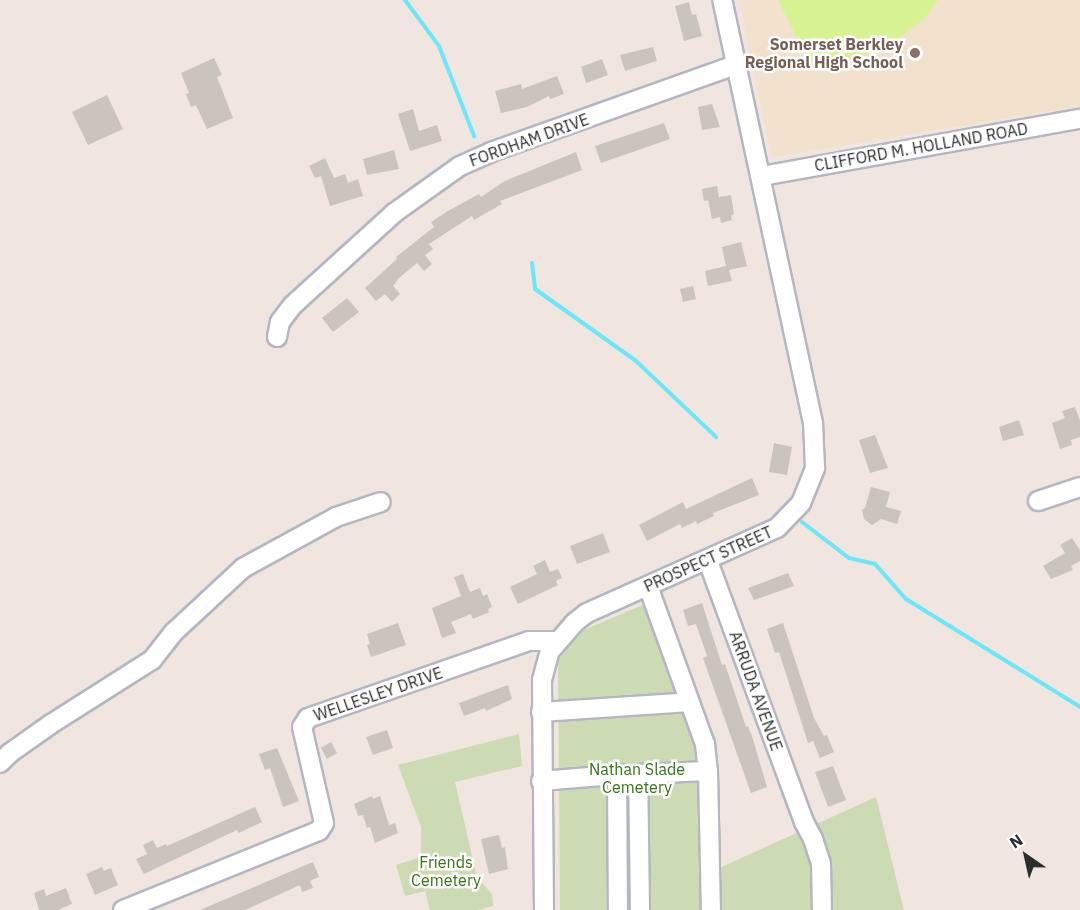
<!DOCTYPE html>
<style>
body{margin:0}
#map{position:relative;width:1080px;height:910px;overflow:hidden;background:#f0e6df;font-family:"IBM Plex Sans",sans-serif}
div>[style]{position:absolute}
.education>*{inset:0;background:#f2e1cd}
.cemetery>*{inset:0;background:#cddbb4}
.pitch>*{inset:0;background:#d7f292}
.stream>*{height:4px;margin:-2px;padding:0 2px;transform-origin:2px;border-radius:2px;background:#6ae8f9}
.building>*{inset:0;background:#cbc3be}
.roads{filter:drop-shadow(2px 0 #b3b7c2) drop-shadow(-2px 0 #b3b7c2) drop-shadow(0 2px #b3b7c2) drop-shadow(0 -2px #b3b7c2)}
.minor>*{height:18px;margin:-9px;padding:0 9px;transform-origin:9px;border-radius:9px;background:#fff}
.dots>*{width:16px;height:16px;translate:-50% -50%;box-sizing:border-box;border:3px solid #fff;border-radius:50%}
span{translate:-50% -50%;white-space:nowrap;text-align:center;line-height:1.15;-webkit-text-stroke:5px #fff;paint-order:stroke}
.education-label{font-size:16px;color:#785e54;font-weight:700}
.right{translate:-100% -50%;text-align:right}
.street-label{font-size:16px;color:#2d2d2d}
.park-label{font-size:16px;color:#357314}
.north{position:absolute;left:996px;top:826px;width:60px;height:60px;-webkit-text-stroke:4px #fff;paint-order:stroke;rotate:326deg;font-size:16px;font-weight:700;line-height:24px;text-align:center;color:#2d2d2d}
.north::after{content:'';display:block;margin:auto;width:21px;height:27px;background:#2d2d2d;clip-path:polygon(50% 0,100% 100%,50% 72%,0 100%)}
</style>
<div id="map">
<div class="education">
<div style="clip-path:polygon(739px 0,1080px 0,1080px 106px,772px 157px)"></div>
</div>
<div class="cemetery">
<div style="clip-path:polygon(656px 599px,706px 734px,717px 869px,876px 797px,904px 910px,560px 910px,558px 661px,584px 630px)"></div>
<div style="clip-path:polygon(519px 734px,522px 766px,455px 782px,477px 877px,492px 894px,493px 906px,478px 910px,430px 910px,425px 891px,405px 896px,396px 865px,421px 857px,421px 827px,398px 765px)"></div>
</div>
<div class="pitch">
<div style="clip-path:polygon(778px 0,938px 0,925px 18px,893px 43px,870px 54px,809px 62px)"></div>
</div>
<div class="stream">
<div style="left:405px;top:0;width:57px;rotate:53.5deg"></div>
<div style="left:439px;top:46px;width:97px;rotate:68.7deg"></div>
<div style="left:532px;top:263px;width:26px;rotate:83deg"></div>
<div style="left:535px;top:289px;width:123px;rotate:35.4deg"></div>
<div style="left:635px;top:360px;width:112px;rotate:43.5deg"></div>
<div style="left:802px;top:522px;width:59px;rotate:37.5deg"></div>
<div style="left:849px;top:558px;width:27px;rotate:13deg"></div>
<div style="left:875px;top:564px;width:47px;rotate:48.5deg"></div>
<div style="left:906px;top:599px;width:205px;rotate:31.8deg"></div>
</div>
<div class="building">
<div style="clip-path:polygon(689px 2px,692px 15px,696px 14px,702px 36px,684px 41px,675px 6px)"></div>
<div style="clip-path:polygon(653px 47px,657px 61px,625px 71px,620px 55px)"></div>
<div style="clip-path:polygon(214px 58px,222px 75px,217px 77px,233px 118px,207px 129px,196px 105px,191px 107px,186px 94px,189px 93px,181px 73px)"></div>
<div style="clip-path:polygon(602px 59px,608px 75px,586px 83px,581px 67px)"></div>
<div style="clip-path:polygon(557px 76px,564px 94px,550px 99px,549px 96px,527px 107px,501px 113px,495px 91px,521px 84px,522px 89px)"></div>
<div style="clip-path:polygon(107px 95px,123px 129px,88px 145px,72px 112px)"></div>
<div style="clip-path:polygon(712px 104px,720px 127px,702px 130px,698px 107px)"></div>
<div style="clip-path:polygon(413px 109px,419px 131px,437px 125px,442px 141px,410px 151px,398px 114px)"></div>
<div style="clip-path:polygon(664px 123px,670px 139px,601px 163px,595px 146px)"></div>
<div style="clip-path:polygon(394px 150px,399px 169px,367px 175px,363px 159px)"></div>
<div style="clip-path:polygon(576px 152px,582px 170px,500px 201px,502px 204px,474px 220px,472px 216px,429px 244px,433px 249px,425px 255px,432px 264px,424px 271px,417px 263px,399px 278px,393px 286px,400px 294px,392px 302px,385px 294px,376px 301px,365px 288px,397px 259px,396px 257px,434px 227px,431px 222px,448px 211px,479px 194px,481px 197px,505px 181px)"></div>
<div style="clip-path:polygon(325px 158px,334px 178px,345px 174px,348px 183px,358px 179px,363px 196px,330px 206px,321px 176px,315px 178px,309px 166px)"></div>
<div style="clip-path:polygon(717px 186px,719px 197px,731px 195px,734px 214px,731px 215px,732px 220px,721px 223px,720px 217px,712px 219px,708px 200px,704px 201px,702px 189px)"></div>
<div style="clip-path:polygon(741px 242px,747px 266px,729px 270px,732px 281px,708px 286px,705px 271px,726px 266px,722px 247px)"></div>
<div style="clip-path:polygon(693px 286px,696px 299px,683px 302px,680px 289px)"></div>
<div style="clip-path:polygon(347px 298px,359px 312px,333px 332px,322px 318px)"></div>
<div style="clip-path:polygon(1075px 407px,1080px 421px,1080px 437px,1071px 440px,1072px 445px,1060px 449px,1052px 423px,1065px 418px,1062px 411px)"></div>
<div style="clip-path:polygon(1019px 420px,1024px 435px,1003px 441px,999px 427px)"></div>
<div style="clip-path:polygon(875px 435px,888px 468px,870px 473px,859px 440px)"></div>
<div style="clip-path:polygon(774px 443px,792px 447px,787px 475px,769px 472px)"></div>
<div style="clip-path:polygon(752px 478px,759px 495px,713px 513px,714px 516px,697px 524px,696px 521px,682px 528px,680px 524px,647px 541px,639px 525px,683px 502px,686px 509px)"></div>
<div style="clip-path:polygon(871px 487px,890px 492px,886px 507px,901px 511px,897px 524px,881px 519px,872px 525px,864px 519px,862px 510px,865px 508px)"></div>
<div style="clip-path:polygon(603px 533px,610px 552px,577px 564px,570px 546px)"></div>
<div style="clip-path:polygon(1072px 538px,1080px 550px,1080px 561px,1071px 566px,1073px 570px,1051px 579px,1043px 566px,1065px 553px,1060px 545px)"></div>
<div style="clip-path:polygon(545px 560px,550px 572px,558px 569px,562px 578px,556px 581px,558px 585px,518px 604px,510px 587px,537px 574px,533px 566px)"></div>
<div style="clip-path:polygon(788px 573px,794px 586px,754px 600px,748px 588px)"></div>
<div style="clip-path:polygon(463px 574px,470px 592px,480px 588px,483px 596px,487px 594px,492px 607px,488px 609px,489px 612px,473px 619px,471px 614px,451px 622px,456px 633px,442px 638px,432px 608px,461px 596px,454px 577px)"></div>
<div style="clip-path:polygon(702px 603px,722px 665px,725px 664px,746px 727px,748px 726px,752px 736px,767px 787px,751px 793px,703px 658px,707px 656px,696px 624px,688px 626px,683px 610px)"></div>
<div style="clip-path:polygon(398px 623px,406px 645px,371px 657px,367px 645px,370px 644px,367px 634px)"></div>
<div style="clip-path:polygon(783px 623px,814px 718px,824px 736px,827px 735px,834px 752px,820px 758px,813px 741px,808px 743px,779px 652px,775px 653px,767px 629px)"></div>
<div style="clip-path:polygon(508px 685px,512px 699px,486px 711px,485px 708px,464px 716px,459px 703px)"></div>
<div style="clip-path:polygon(387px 730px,393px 748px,373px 755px,366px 737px)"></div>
<div style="clip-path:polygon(331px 742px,337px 753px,327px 759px,321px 748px)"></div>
<div style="clip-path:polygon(277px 748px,299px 801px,283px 807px,270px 768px,265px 770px,259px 754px)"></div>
<div style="clip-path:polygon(833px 766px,846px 800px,828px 807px,815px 772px)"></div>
<div style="clip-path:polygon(372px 796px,373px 799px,380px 796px,389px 825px,395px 823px,398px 833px,375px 843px,370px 827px,367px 828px,363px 815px,358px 816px,354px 804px)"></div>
<div style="clip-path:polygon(255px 807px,262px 822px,239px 833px,237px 830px,144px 874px,136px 859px,147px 854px,143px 845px,153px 840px,157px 848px,166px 844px,167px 846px)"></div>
<div style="clip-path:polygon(499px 835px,502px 848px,505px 847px,508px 869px,489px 874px,481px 839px)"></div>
<div style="clip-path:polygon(313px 862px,319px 877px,310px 881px,313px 888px,302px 892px,300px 885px,245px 910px,200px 910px)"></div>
<div style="clip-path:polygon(102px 867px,104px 871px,111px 868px,118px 885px,95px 895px,86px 874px)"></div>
<div style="clip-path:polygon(66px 888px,72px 904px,58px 910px,39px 910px,34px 893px,44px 889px,46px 896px)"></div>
</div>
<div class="roads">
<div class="minor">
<div style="left:762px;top:176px;width:323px;rotate:-10.2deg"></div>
<div style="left:277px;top:337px;width:15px;rotate:-79deg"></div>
<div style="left:280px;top:322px;width:21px;rotate:-53deg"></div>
<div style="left:293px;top:305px;width:137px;rotate:-42.3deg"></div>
<div style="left:394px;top:213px;width:81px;rotate:-35.5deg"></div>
<div style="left:460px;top:166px;width:34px;rotate:-24deg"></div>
<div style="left:491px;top:152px;width:260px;rotate:-19.6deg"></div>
<div style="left:1038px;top:501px;width:44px;rotate:-18.4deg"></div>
<div style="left:708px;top:561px;width:278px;rotate:69.8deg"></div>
<div style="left:804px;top:822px;width:19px;rotate:62deg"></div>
<div style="left:813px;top:839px;width:25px;rotate:72deg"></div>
<div style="left:821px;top:863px;width:47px;rotate:88.8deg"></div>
<div style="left:648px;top:586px;width:168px;rotate:70.2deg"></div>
<div style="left:705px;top:744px;width:27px;rotate:84deg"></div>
<div style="left:708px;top:771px;width:139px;rotate:88.8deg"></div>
<div style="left:541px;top:712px;width:149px;rotate:-3.8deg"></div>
<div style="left:0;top:763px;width:14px;rotate:-45deg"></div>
<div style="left:10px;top:753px;width:50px;rotate:-35.3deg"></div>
<div style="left:51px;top:724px;width:120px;rotate:-32.4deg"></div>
<div style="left:152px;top:660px;width:36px;rotate:-52deg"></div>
<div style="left:174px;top:632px;width:94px;rotate:-42.8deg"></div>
<div style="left:243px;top:568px;width:106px;rotate:-28.7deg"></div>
<div style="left:336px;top:517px;width:47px;rotate:-18.4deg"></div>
<div style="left:617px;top:775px;width:135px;rotate:89.6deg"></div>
<div style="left:541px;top:781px;width:85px;rotate:-4.7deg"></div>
<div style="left:123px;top:910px;width:211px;rotate:-22deg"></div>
<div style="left:319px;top:831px;width:9px;rotate:-58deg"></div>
<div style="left:324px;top:823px;width:98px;rotate:-102.9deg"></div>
<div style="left:302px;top:727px;width:11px;rotate:-56deg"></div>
<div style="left:308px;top:718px;width:234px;rotate:-19.2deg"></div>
<div style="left:529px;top:641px;width:28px"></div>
<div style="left:544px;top:910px;width:230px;rotate:-90.5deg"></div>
<div style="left:542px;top:680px;width:30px;rotate:-75deg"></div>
<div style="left:550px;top:651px;width:37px;rotate:-49deg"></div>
<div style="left:574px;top:623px;width:16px;rotate:-38deg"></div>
<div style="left:587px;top:613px;width:208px;rotate:-24.1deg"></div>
<div style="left:777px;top:528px;width:35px;rotate:-46deg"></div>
<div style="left:801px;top:503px;width:38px;rotate:-68deg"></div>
<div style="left:815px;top:468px;width:45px;rotate:-92.5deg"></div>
<div style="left:813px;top:423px;width:433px;rotate:-102.1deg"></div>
<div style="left:640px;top:910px;width:136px;rotate:-90.8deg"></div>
<div style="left:638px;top:774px;width:70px;rotate:-2.5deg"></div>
</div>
</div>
<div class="dots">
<div style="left:915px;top:53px;background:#8d6e63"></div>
</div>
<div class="education-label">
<span class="right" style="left:903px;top:53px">Somerset Berkley<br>Regional High School</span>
</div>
<div class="street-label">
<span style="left:529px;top:140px;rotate:-20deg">FORDHAM DRIVE</span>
<span style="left:921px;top:147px;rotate:-10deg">CLIFFORD M. HOLLAND ROAD</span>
<span style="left:708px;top:559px;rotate:-24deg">PROSPECT STREET</span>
<span style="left:756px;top:691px;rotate:70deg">ARRUDA AVENUE</span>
<span style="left:378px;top:694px;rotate:-19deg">WELLESLEY DRIVE</span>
</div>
<div class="park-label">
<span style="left:637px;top:778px">Nathan Slade<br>Cemetery</span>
<span style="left:446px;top:871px">Friends<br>Cemetery</span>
</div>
<div class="north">N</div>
</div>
